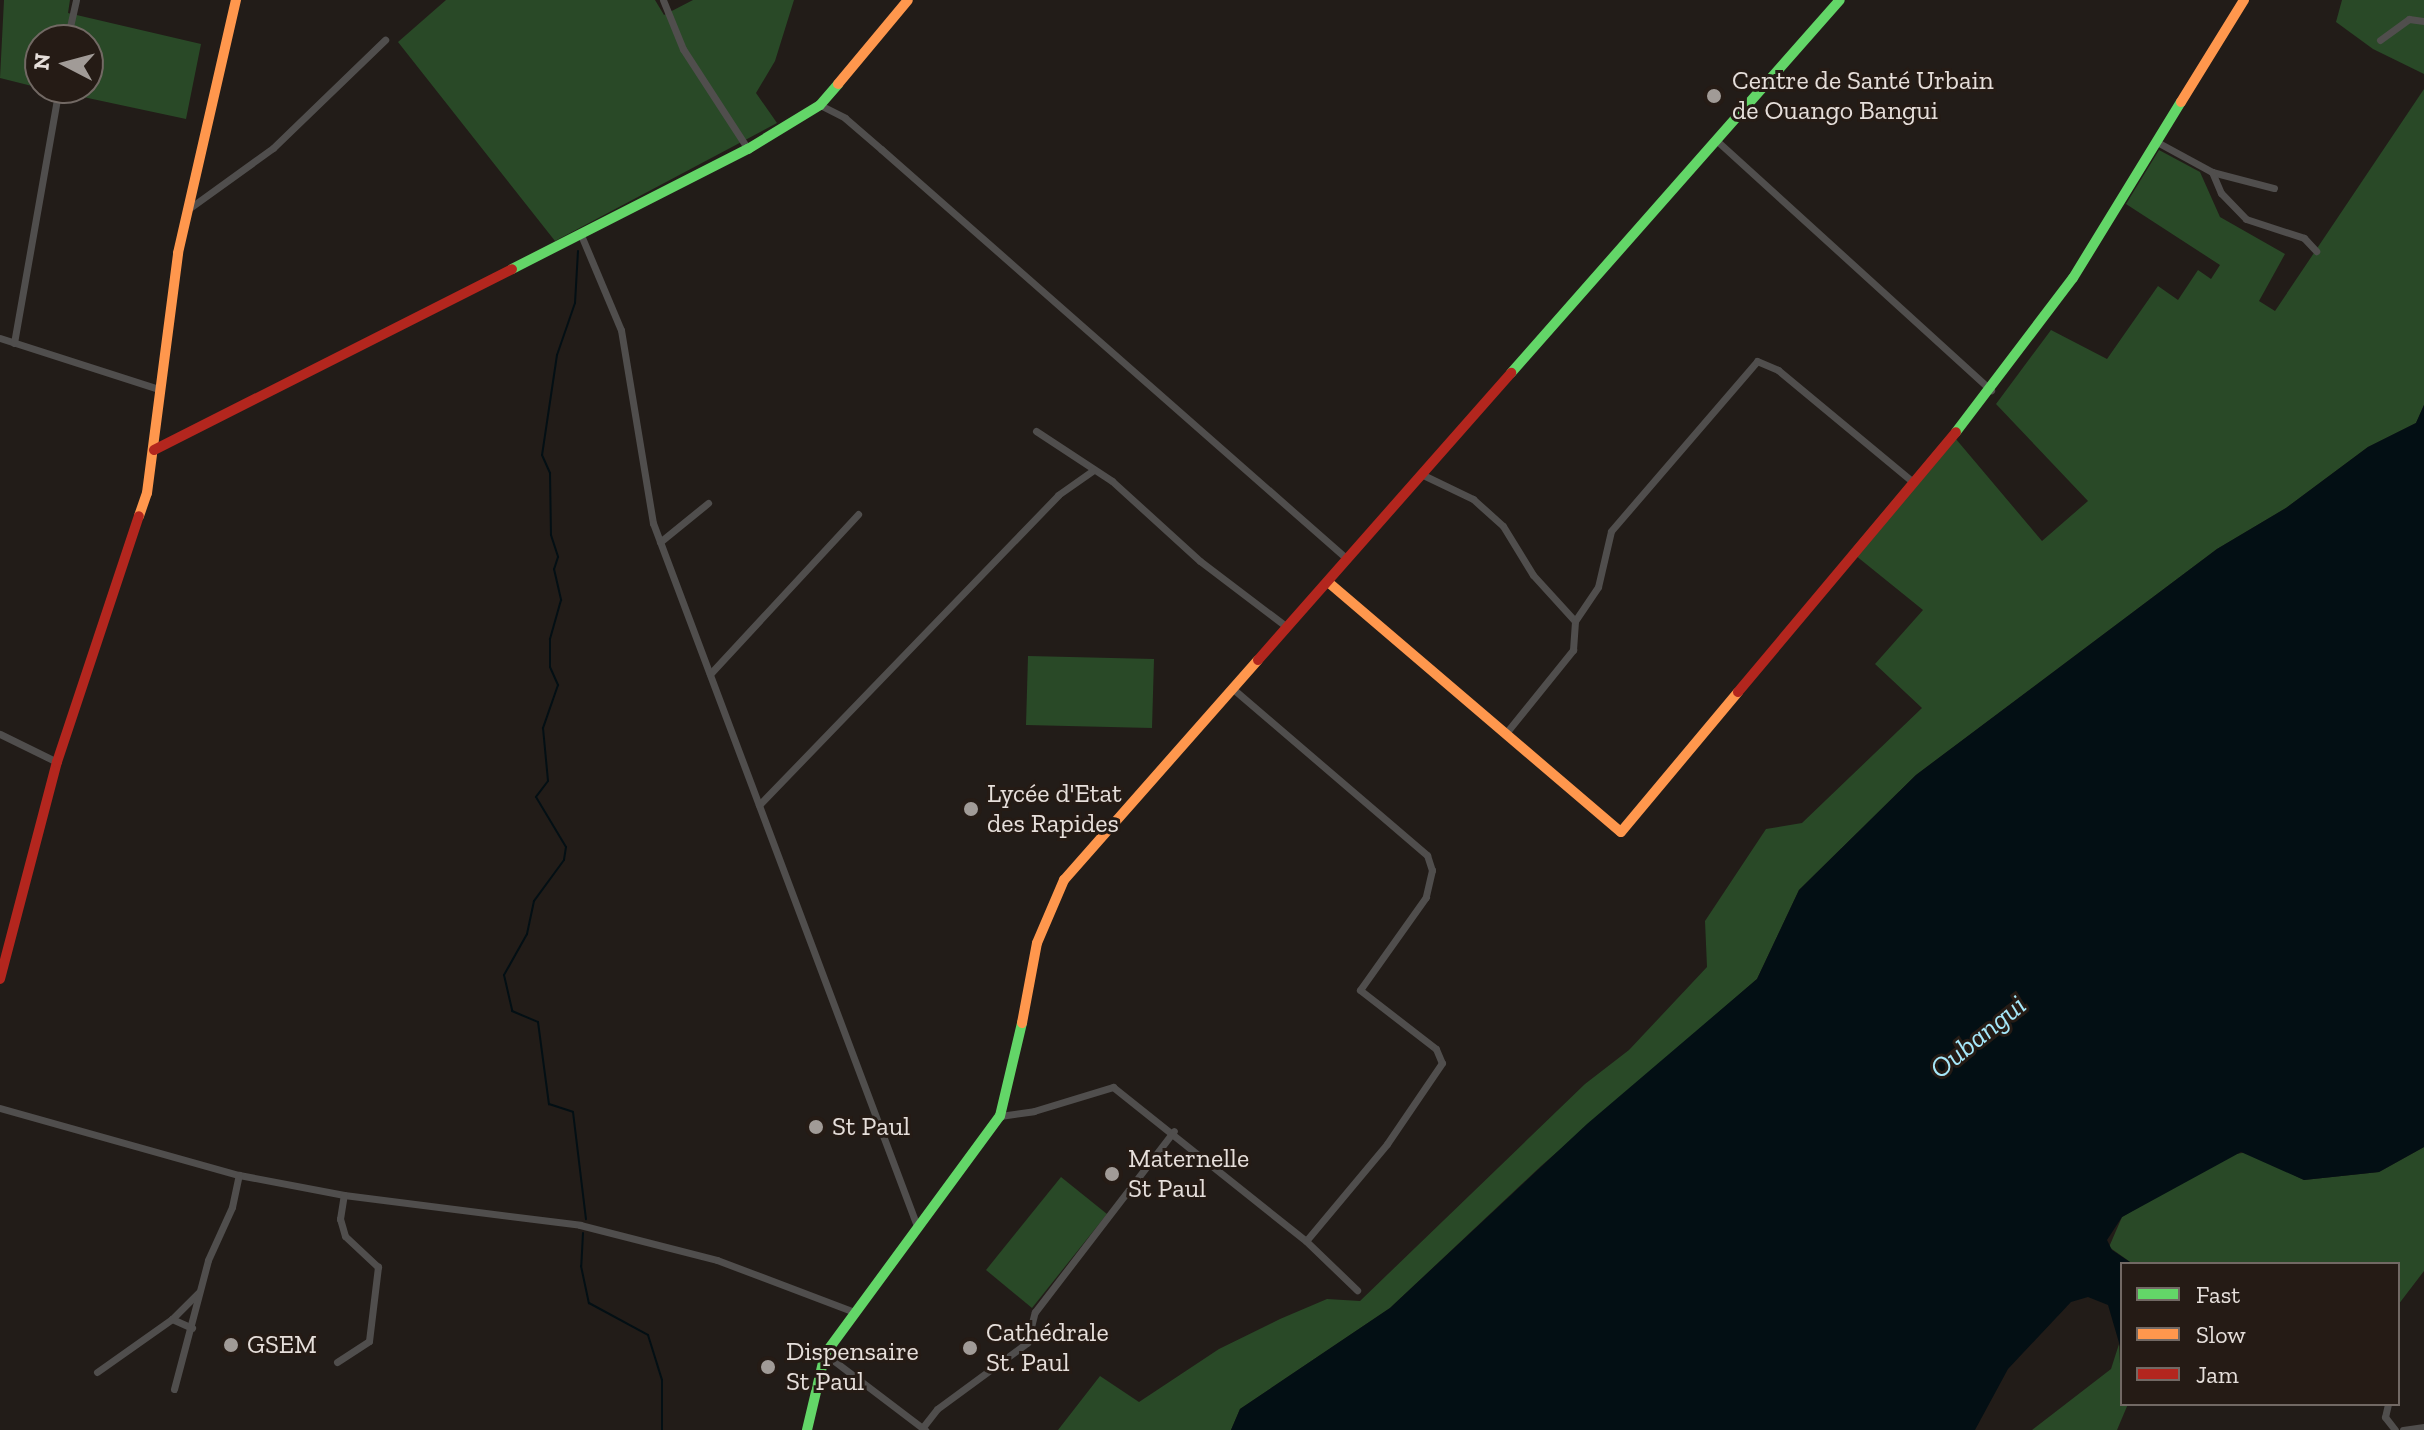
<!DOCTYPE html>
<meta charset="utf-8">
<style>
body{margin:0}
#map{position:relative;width:2424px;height:1430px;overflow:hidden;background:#221c18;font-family:"Zilla Slab",serif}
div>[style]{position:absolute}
.green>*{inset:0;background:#294927}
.water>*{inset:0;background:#030f14}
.stream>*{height:2px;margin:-1px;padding:0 1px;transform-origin:1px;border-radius:1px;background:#030f14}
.street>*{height:7px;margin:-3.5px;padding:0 3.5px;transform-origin:3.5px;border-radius:3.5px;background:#504e4d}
.fast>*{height:10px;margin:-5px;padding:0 5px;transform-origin:5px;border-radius:5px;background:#63d668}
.slow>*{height:10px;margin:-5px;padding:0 5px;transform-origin:5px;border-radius:5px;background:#ff974d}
.jam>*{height:10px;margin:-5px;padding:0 5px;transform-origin:5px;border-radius:5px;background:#b3261e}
.dots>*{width:22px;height:22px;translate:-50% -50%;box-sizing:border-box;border:4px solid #251b15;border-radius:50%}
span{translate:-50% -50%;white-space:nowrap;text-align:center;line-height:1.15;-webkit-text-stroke:6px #251b15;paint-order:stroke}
.poi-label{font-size:26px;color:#e6dfdb}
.left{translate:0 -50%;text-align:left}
.water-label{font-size:28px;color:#a6e8fa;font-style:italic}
.legend{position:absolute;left:2120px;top:1262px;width:280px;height:144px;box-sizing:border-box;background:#251b15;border:2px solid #726964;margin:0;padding:10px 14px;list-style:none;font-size:24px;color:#e6dfdb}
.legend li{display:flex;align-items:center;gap:16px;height:40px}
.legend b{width:40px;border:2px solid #726964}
.north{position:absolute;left:24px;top:24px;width:80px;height:80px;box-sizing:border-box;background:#251b15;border:2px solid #726964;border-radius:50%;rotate:276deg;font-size:22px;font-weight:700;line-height:32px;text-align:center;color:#e6dfdb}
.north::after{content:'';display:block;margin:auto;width:28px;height:36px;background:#a19b97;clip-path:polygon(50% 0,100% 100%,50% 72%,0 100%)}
</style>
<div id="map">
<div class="green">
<div style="clip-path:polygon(4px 0,70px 0,68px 13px,201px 44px,186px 119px,41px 88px,88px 88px,88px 40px,40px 40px,40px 88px,0 78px)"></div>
<div style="clip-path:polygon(446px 0,655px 0,664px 15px,693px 0,794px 0,775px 61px,756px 93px,777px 123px,555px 241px,398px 42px)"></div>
<div style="clip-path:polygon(2342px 0,2424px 0,2424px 74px,2373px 49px,2336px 22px)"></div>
<div style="clip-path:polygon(2424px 89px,2424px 405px,2416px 423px,2368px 447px,2286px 508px,2217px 549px,1916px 775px,1799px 890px,1757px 979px,1541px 1166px,1390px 1308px,1240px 1409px,1231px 1430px,1058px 1430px,1100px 1376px,1139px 1402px,1219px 1349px,1280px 1319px,1327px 1299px,1360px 1301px,1585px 1084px,1629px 1050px,1707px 967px,1705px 921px,1766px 829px,1802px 823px,1922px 708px,1875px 664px,1923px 610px,1850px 551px,1950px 432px,2042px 541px,2088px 501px,1996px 404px,2051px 330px,2107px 359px,2158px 286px,2178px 300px,2198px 270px,2211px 279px,2220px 265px,2126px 204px,2159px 150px,2200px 172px,2220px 217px,2285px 254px,2259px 301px,2275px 311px)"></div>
<div style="clip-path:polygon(1028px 656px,1154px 659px,1152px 728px,1026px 725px)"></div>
<div style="clip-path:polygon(2424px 1147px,2424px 1271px,2398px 1305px,2398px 1264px,2133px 1264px,2109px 1247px,2122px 1217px,2226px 1156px,2247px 1152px,2304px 1180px,2379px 1172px)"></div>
<div style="clip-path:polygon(1061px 1177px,1107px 1214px,1032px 1308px,986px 1270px)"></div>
<div style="clip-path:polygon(2119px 1344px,2122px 1404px,2128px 1404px,2117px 1430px,2032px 1430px,2111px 1369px)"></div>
</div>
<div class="water">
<div style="clip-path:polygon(2424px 405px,2424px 1147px,2379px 1172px,2304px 1180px,2241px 1152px,2122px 1217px,2107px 1240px,2112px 1250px,2133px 1264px,2122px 1264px,2122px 1353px,2108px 1305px,2088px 1297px,2071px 1302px,2008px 1369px,1975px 1430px,1231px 1430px,1240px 1409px,1390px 1308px,1587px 1124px,1757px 979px,1799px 890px,1916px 775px,2217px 549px,2286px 508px,2368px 447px,2416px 423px)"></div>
</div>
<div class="stream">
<div style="left:578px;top:251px;width:52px;rotate:93.3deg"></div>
<div style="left:575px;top:303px;width:55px;rotate:109.1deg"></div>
<div style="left:557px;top:355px;width:101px;rotate:98.5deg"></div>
<div style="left:542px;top:455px;width:20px;rotate:66deg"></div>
<div style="left:550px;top:473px;width:62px;rotate:89.1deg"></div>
<div style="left:551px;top:535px;width:23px;rotate:72deg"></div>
<div style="left:558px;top:557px;width:13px;rotate:108deg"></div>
<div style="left:554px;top:569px;width:32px;rotate:77deg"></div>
<div style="left:561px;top:600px;width:41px;rotate:105.8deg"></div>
<div style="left:550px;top:639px;width:28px;rotate:90deg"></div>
<div style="left:550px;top:667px;width:20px;rotate:66deg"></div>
<div style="left:558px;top:685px;width:46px;rotate:109.2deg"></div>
<div style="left:543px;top:728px;width:53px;rotate:84.6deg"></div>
<div style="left:548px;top:781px;width:20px;rotate:127deg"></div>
<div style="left:536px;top:797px;width:58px;rotate:59deg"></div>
<div style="left:566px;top:847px;width:13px;rotate:99deg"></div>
<div style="left:564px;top:860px;width:51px;rotate:126.2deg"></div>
<div style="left:534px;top:901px;width:34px;rotate:102deg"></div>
<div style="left:527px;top:934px;width:47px;rotate:119.3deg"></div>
<div style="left:504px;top:975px;width:37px;rotate:77deg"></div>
<div style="left:512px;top:1011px;width:28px;rotate:23deg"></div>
<div style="left:538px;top:1022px;width:83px;rotate:82.4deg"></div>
<div style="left:549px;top:1104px;width:25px;rotate:18deg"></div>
<div style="left:573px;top:1112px;width:108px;rotate:83.1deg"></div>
<div style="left:583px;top:1233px;width:33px;rotate:93deg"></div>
<div style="left:581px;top:1266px;width:38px;rotate:78deg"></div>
<div style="left:589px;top:1303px;width:67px;rotate:28.5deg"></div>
<div style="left:648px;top:1335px;width:47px;rotate:72.7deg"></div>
<div style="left:662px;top:1380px;width:50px;rotate:90deg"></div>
</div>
<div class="street">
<div style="left:663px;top:0;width:53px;rotate:67.8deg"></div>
<div style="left:683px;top:49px;width:119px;rotate:57deg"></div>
<div style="left:67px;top:40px;width:41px;rotate:-77.3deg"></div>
<div style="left:2380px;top:40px;width:36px;rotate:-36deg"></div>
<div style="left:2409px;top:19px;width:15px;rotate:8deg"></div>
<div style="left:820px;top:105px;width:28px;rotate:27deg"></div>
<div style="left:845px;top:118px;width:48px;rotate:40.7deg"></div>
<div style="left:881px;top:149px;width:621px;rotate:41.34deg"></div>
<div style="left:1716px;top:140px;width:372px;rotate:42.3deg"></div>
<div style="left:2157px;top:142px;width:63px;rotate:28.6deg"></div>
<div style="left:2212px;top:172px;width:64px;rotate:14.5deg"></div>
<div style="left:2212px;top:172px;width:23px;rotate:67deg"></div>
<div style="left:2221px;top:193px;width:36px;rotate:46deg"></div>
<div style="left:2246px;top:219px;width:61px;rotate:18.1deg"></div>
<div style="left:2304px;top:238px;width:18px;rotate:47deg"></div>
<div style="left:187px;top:210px;width:106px;rotate:-35.8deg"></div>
<div style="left:273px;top:148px;width:156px;rotate:-44deg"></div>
<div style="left:581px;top:235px;width:103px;rotate:67.2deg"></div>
<div style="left:621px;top:330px;width:196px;rotate:80.6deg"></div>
<div style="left:653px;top:523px;width:751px;rotate:69.42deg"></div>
<div style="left:0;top:338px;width:167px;rotate:17.8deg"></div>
<div style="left:14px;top:343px;width:259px;rotate:-80deg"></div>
<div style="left:1036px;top:431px;width:91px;rotate:33.3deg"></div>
<div style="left:1112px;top:481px;width:119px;rotate:42.3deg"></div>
<div style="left:1200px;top:561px;width:109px;rotate:37.2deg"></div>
<div style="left:1421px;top:474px;width:58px;rotate:25.7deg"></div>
<div style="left:1473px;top:499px;width:40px;rotate:42deg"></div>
<div style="left:1503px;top:526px;width:57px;rotate:58.5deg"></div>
<div style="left:1533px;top:575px;width:62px;rotate:47.6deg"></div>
<div style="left:660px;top:542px;width:62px;rotate:-39.1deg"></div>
<div style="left:710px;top:674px;width:218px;rotate:-47.2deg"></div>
<div style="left:1232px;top:688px;width:257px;rotate:40.6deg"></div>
<div style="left:1427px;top:855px;width:16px;rotate:72deg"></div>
<div style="left:1432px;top:870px;width:28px;rotate:103deg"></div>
<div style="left:1426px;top:897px;width:114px;rotate:125.4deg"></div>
<div style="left:1360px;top:990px;width:96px;rotate:37.8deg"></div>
<div style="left:1436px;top:1049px;width:15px;rotate:67deg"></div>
<div style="left:1442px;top:1063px;width:98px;rotate:124.2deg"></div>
<div style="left:1387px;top:1144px;width:126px;rotate:129.9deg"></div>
<div style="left:1506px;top:733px;width:107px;rotate:-51.1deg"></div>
<div style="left:1573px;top:650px;width:29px;rotate:-86deg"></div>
<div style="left:1575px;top:621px;width:41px;rotate:-55.9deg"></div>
<div style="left:1598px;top:587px;width:57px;rotate:-76.9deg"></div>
<div style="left:1611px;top:531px;width:224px;rotate:-49.3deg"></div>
<div style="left:1757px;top:361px;width:23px;rotate:23deg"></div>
<div style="left:1778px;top:370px;width:175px;rotate:39.7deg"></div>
<div style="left:0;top:734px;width:64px;rotate:26.2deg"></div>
<div style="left:759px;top:805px;width:431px;rotate:-46deg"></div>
<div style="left:1058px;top:495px;width:42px;rotate:-35.2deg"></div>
<div style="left:0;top:1108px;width:248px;rotate:15.7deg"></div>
<div style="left:239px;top:1175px;width:107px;rotate:10.8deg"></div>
<div style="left:344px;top:1195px;width:238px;rotate:7.2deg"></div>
<div style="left:580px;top:1225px;width:141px;rotate:14.3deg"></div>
<div style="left:717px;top:1260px;width:144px;rotate:20.7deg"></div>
<div style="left:1000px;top:1116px;width:34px;rotate:-8deg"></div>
<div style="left:1034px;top:1111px;width:83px;rotate:-16.9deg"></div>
<div style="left:1113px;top:1087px;width:247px;rotate:38.6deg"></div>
<div style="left:1306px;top:1241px;width:71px;rotate:43.9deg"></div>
<div style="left:172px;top:1319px;width:22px;rotate:24deg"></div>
<div style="left:825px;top:1354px;width:126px;rotate:37.2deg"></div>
<div style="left:337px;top:1362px;width:38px;rotate:-33deg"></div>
<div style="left:369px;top:1341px;width:75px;rotate:-83.1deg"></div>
<div style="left:378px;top:1267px;width:45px;rotate:-136.8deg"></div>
<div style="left:345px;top:1236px;width:18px;rotate:-106deg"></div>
<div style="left:340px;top:1219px;width:24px;rotate:-81deg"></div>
<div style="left:97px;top:1372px;width:92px;rotate:-35.2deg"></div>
<div style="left:172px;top:1319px;width:38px;rotate:-45deg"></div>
<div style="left:174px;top:1389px;width:133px;rotate:-75.2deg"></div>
<div style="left:208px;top:1260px;width:58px;rotate:-65.6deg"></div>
<div style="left:232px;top:1207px;width:33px;rotate:-78deg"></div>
<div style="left:2388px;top:1404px;width:13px;rotate:103deg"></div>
<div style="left:2385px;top:1417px;width:16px;rotate:52deg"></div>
<div style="left:923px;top:1427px;width:23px;rotate:-52deg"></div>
<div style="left:937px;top:1409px;width:112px;rotate:-36.3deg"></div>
<div style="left:1027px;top:1343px;width:32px;rotate:-76deg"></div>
<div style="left:1035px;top:1312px;width:228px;rotate:-52.5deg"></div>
<div style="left:2403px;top:1430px;width:21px;rotate:-8deg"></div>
</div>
<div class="fast">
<div style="left:512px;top:269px;width:265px;rotate:-27deg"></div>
<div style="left:748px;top:149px;width:84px;rotate:-31.4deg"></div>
<div style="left:820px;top:105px;width:28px;rotate:-49deg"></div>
<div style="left:1511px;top:373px;width:497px;rotate:-48.6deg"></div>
<div style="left:1956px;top:432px;width:193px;rotate:-52.8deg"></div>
<div style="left:2073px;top:278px;width:206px;rotate:-58.5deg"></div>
<div style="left:807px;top:1430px;width:78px;rotate:-76.7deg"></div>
<div style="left:825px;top:1354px;width:295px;rotate:-53.7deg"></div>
<div style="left:1000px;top:1116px;width:96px;rotate:-76.7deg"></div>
</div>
<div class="slow">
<div style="left:838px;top:84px;width:109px;rotate:-50.2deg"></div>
<div style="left:2181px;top:102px;width:120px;rotate:-58.3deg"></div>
<div style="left:139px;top:516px;width:24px;rotate:-71deg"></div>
<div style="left:147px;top:493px;width:242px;rotate:-82.6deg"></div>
<div style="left:178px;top:253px;width:260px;rotate:-77.1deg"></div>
<div style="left:1328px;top:582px;width:385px;rotate:40.5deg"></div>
<div style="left:1621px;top:832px;width:182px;rotate:-50.1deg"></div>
<div style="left:1022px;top:1023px;width:81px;rotate:-79.4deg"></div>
<div style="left:1037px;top:943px;width:69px;rotate:-66.8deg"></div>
<div style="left:1064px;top:880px;width:293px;rotate:-48.6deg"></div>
</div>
<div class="jam">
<div style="left:154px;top:450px;width:401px;rotate:-26.8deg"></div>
<div style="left:1258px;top:660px;width:383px;rotate:-48.6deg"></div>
<div style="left:1738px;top:692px;width:339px;rotate:-50deg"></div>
<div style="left:0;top:979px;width:224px;rotate:-75.3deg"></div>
<div style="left:57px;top:762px;width:259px;rotate:-71.6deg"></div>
</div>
<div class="dots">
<div style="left:1714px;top:96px;background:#a19b97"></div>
<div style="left:971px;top:809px;background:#a19b97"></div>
<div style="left:816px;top:1127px;background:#a19b97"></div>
<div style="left:1112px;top:1174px;background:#a19b97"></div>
<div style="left:231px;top:1345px;background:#a19b97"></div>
<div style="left:970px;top:1348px;background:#a19b97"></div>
<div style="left:768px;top:1367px;background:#a19b97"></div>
</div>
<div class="poi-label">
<span class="left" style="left:1732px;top:96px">Centre de Santé Urbain<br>de Ouango Bangui</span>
<span class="left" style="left:987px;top:809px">Lycée d'Etat<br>des Rapides</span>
<span class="left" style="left:832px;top:1127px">St Paul</span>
<span class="left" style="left:1128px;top:1174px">Maternelle<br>St Paul</span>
<span class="left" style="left:986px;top:1348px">Cathédrale<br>St. Paul</span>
<span class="left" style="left:247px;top:1345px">GSEM</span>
<span class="left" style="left:786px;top:1367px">Dispensaire<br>St Paul</span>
</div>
<div class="water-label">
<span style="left:1978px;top:1037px;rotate:-39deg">Oubangui</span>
</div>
<ul class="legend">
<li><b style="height:10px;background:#63d668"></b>Fast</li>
<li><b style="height:10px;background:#ff974d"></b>Slow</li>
<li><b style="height:10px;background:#b3261e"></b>Jam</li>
</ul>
<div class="north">N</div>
</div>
